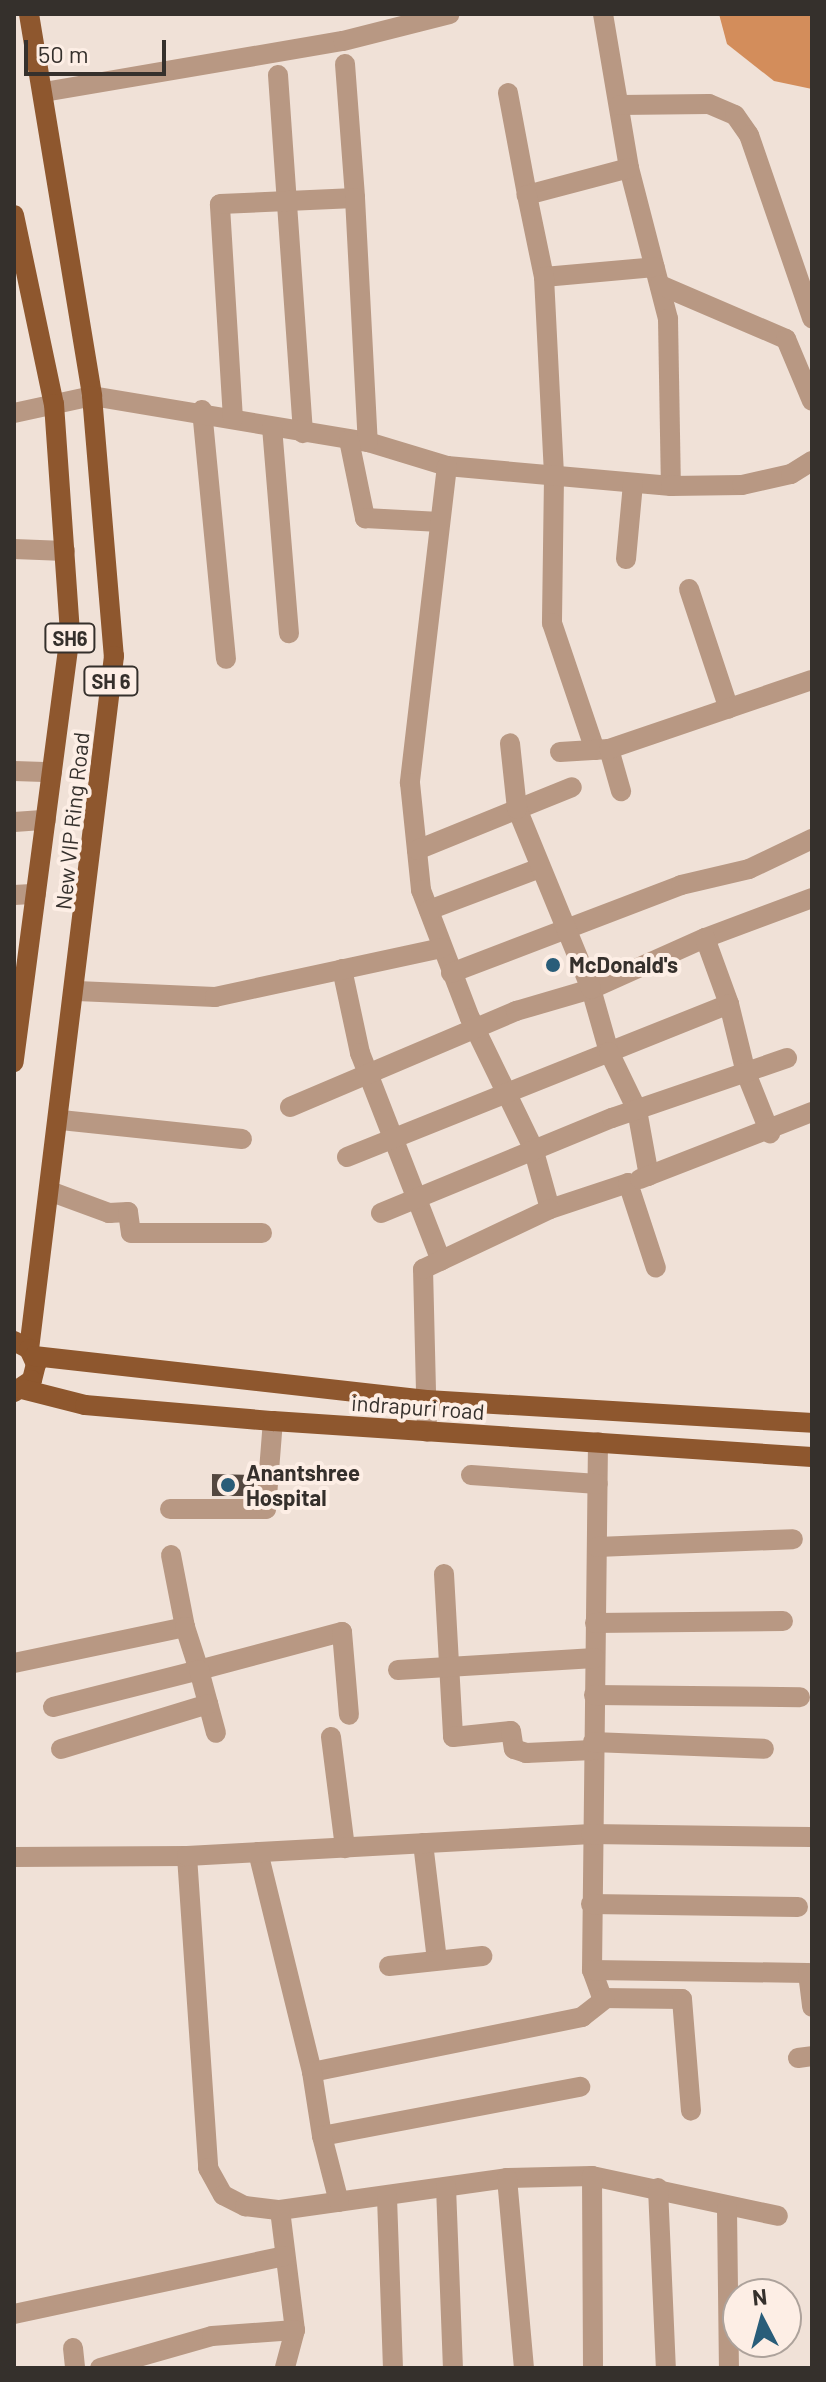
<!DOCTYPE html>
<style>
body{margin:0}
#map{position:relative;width:826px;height:2382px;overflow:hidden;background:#f0e1d7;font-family:Barlow,sans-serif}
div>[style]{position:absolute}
.water>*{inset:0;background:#d38d5b}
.building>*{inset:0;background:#53473f}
.street>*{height:20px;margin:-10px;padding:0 10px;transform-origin:10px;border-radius:10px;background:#b89883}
.primary>*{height:20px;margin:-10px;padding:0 10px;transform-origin:10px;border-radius:10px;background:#8e572e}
.dots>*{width:22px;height:22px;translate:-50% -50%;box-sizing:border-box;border:4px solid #fdeee5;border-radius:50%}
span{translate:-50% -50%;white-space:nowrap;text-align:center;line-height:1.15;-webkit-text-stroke:8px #fdeee5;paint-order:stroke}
.shield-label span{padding:2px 6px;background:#fdeee5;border:2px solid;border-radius:6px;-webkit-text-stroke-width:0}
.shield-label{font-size:20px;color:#35302c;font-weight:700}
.street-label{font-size:22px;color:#35302c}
.poi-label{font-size:22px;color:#35302c;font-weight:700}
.left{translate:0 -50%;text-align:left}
.frame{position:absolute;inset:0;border:16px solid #35302c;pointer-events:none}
.north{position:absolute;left:722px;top:2278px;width:80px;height:80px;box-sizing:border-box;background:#fdeee5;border:2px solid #ada29b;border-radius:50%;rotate:354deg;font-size:22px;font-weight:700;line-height:32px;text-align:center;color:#35302c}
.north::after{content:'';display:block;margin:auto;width:28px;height:36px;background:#295d79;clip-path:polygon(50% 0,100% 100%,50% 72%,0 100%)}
.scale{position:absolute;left:24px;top:40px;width:142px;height:36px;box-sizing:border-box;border:4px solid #35302c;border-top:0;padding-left:10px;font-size:24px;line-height:28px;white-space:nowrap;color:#35302c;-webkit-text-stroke:6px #fdeee5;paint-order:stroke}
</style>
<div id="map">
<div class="water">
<div style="clip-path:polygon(719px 14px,812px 14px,812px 89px,774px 81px,727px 44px)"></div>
</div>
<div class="building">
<div style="clip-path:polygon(212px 1474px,254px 1475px,254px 1496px,212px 1496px)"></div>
</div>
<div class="street">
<div style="left:603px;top:14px;width:156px;rotate:80.4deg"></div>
<div style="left:629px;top:168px;width:156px;rotate:75.5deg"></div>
<div style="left:668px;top:319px;width:167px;rotate:89deg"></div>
<div style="left:345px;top:64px;width:134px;rotate:85.7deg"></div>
<div style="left:278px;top:75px;width:359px;rotate:86deg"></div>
<div style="left:44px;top:92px;width:303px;rotate:-9.7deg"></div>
<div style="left:343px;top:41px;width:110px;rotate:-14.2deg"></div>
<div style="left:508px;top:93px;width:104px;rotate:79.4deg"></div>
<div style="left:620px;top:105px;width:89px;rotate:-0.6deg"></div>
<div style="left:709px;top:104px;width:28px;rotate:23deg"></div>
<div style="left:735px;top:115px;width:24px;rotate:55deg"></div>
<div style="left:749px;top:135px;width:194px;rotate:71deg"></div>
<div style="left:629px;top:168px;width:106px;rotate:165.2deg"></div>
<div style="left:527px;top:195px;width:84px;rotate:78.3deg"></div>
<div style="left:544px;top:277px;width:111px;rotate:-5.1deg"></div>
<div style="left:544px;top:277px;width:200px;rotate:87.1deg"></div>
<div style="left:554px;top:477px;width:146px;rotate:90.8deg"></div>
<div style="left:552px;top:623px;width:134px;rotate:71.3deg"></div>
<div style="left:660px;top:285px;width:137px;rotate:23.2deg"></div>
<div style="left:786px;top:339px;width:67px;rotate:67.2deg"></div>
<div style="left:202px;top:410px;width:250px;rotate:84.5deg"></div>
<div style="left:14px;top:413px;width:80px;rotate:-12.3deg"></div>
<div style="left:92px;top:396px;width:280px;rotate:9.5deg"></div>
<div style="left:368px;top:442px;width:83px;rotate:16.9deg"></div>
<div style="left:447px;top:466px;width:225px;rotate:5.1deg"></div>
<div style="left:671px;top:486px;width:71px;rotate:-0.8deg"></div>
<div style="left:742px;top:485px;width:50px;rotate:-12.7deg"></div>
<div style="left:791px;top:474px;width:25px;rotate:-32deg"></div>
<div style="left:233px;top:419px;width:215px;rotate:-93.5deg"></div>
<div style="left:220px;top:204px;width:135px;rotate:-2.5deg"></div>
<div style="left:355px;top:198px;width:244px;rotate:87deg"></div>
<div style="left:272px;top:427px;width:207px;rotate:85.3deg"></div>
<div style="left:349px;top:440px;width:80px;rotate:78.4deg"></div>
<div style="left:365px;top:518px;width:75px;rotate:3.1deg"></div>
<div style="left:447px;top:466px;width:319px;rotate:96.7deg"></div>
<div style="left:410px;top:783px;width:108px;rotate:84.1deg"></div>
<div style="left:421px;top:890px;width:137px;rotate:69.1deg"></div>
<div style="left:470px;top:1018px;width:144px;rotate:64.1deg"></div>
<div style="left:533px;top:1148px;width:63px;rotate:74.4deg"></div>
<div style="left:550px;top:1209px;width:82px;rotate:-18.4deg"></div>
<div style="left:628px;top:1183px;width:89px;rotate:71.8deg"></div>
<div style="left:14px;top:549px;width:51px;rotate:2.2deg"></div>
<div style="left:626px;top:559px;width:76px;rotate:-84.7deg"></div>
<div style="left:689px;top:589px;width:126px;rotate:71.6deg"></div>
<div style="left:609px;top:749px;width:44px;rotate:74.1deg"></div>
<div style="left:560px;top:752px;width:49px;rotate:-3.5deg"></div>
<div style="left:609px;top:749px;width:214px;rotate:-18.8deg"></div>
<div style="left:14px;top:771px;width:38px;rotate:2deg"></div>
<div style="left:14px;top:822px;width:32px;rotate:-4deg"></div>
<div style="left:417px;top:850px;width:167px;rotate:-22.1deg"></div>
<div style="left:14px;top:895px;width:22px;rotate:-3deg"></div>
<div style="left:429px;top:910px;width:119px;rotate:-20.7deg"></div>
<div style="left:705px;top:938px;width:114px;rotate:-20.5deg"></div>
<div style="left:342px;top:969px;width:86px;rotate:77.9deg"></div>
<div style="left:360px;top:1053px;width:223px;rotate:68.7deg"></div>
<div style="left:451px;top:973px;width:246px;rotate:-20.9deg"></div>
<div style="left:681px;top:885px;width:70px;rotate:-13.2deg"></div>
<div style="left:749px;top:869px;width:70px;rotate:-25.5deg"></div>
<div style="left:77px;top:991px;width:138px;rotate:2.5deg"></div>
<div style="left:215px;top:997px;width:232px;rotate:-12.2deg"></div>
<div style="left:729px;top:1004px;width:129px;rotate:158.2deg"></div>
<div style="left:609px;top:1052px;width:66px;rotate:-105.9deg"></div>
<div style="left:591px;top:989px;width:125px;rotate:-24.1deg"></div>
<div style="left:705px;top:938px;width:70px;rotate:70deg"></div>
<div style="left:729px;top:1004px;width:71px;rotate:76.2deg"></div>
<div style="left:746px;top:1073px;width:65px;rotate:68.2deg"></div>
<div style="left:290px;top:1107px;width:246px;rotate:-23deg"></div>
<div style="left:516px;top:1011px;width:78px;rotate:-16.3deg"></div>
<div style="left:591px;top:989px;width:195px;rotate:-112.3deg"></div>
<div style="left:517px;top:809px;width:66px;rotate:-96.1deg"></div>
<div style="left:61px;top:1120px;width:182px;rotate:6deg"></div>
<div style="left:347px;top:1157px;width:282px;rotate:-21.8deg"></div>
<div style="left:609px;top:1052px;width:64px;rotate:64.2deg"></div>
<div style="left:637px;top:1110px;width:67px;rotate:79.7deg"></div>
<div style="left:640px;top:1179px;width:185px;rotate:-21.3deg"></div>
<div style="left:52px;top:1192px;width:61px;rotate:20.2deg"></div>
<div style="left:109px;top:1213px;width:19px;rotate:-3deg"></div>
<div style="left:128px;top:1212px;width:21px;rotate:82deg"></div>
<div style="left:131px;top:1233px;width:131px"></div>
<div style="left:381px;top:1213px;width:250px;rotate:-22.4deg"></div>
<div style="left:612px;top:1118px;width:185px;rotate:-18.9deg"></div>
<div style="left:427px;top:1432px;width:163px;rotate:-91.4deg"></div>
<div style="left:423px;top:1269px;width:140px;rotate:-25.3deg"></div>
<div style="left:598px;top:1442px;width:528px;rotate:90.65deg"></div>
<div style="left:592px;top:1970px;width:30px;rotate:70deg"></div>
<div style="left:602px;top:1998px;width:80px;rotate:0.7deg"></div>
<div style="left:682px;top:1999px;width:112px;rotate:85.4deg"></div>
<div style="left:471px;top:1475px;width:127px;rotate:4.1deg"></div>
<div style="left:170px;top:1509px;width:96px"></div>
<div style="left:266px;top:1509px;width:88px;rotate:-85.5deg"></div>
<div style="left:597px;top:1547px;width:196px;rotate:-2.3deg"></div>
<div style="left:171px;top:1555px;width:73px;rotate:79deg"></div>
<div style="left:444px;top:1574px;width:163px;rotate:86.8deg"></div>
<div style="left:453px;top:1737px;width:58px;rotate:-5.9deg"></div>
<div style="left:511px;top:1731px;width:18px;rotate:81deg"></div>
<div style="left:514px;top:1749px;width:13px;rotate:18deg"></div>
<div style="left:526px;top:1753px;width:67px;rotate:-2.6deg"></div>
<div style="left:595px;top:1623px;width:188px;rotate:-0.6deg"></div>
<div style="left:14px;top:1663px;width:175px;rotate:-11.9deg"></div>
<div style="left:185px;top:1627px;width:45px;rotate:72deg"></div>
<div style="left:199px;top:1670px;width:148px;rotate:-14.9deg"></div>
<div style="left:342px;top:1632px;width:83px;rotate:85.2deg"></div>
<div style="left:398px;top:1670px;width:197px;rotate:-3.5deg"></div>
<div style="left:594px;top:1695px;width:206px;rotate:0.6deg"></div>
<div style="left:53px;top:1707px;width:151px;rotate:-14.2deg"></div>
<div style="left:199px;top:1670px;width:65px;rotate:74.9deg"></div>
<div style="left:331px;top:1737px;width:112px;rotate:82.8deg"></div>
<div style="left:593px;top:1742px;width:171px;rotate:2.3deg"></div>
<div style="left:61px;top:1749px;width:154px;rotate:-17deg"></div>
<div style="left:423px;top:1843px;width:118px;rotate:83.2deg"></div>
<div style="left:258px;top:1852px;width:227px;rotate:76.2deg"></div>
<div style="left:312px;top:2072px;width:276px;rotate:-11.5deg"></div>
<div style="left:582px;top:2017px;width:29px;rotate:-38deg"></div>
<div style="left:187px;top:1856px;width:313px;rotate:86.1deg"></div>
<div style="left:208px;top:2168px;width:31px;rotate:61deg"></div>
<div style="left:223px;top:2195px;width:25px;rotate:27deg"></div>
<div style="left:245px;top:2206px;width:35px;rotate:7deg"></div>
<div style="left:280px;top:2210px;width:229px;rotate:-8deg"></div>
<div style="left:507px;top:2178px;width:85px;rotate:-1.3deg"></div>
<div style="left:592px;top:2176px;width:190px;rotate:12.1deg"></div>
<div style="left:14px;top:1857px;width:173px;rotate:-0.3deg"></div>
<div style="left:187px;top:1856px;width:405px;rotate:-3.1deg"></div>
<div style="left:591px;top:1834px;width:220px;rotate:0.8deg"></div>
<div style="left:591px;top:1904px;width:207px;rotate:0.8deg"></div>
<div style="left:389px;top:1966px;width:94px;rotate:-6.1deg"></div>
<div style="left:592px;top:1970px;width:216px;rotate:0.8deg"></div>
<div style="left:808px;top:1973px;width:34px;rotate:83deg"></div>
<div style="left:798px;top:2058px;width:14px;rotate:-8deg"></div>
<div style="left:312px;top:2072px;width:65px;rotate:81.1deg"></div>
<div style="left:322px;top:2136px;width:263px;rotate:-10.8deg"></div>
<div style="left:322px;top:2136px;width:68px;rotate:75.6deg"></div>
<div style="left:592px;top:2176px;width:192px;rotate:89.7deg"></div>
<div style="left:507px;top:2178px;width:191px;rotate:84.9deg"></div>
<div style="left:446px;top:2187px;width:181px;rotate:87.8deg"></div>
<div style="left:658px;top:2188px;width:180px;rotate:87.5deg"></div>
<div style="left:387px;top:2197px;width:171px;rotate:88deg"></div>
<div style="left:727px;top:2209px;width:159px;rotate:89.3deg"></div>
<div style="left:280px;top:2210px;width:121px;rotate:82.9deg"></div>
<div style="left:295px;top:2330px;width:39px;rotate:105deg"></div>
<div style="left:14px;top:2314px;width:277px;rotate:-12.1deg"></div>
<div style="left:73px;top:2348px;width:20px;rotate:84deg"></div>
<div style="left:100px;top:2368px;width:116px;rotate:-15.9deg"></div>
<div style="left:212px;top:2336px;width:83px;rotate:-4.1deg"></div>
</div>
<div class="primary">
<div style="left:29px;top:14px;width:387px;rotate:80.6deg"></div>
<div style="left:92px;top:396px;width:261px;rotate:85.2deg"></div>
<div style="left:114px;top:656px;width:698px;rotate:96.99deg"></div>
<div style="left:14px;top:215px;width:193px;rotate:78.1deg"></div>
<div style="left:54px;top:404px;width:231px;rotate:86deg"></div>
<div style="left:70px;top:634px;width:432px;rotate:97.5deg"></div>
<div style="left:14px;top:1341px;width:17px;rotate:28deg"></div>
<div style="left:29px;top:1349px;width:17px;rotate:65deg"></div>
<div style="left:36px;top:1364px;width:16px;rotate:104deg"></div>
<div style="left:32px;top:1380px;width:22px;rotate:146deg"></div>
<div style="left:34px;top:1356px;width:395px;rotate:6.4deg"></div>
<div style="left:427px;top:1400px;width:386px;rotate:3.4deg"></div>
<div style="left:22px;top:1389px;width:65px;rotate:14.3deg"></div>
<div style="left:85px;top:1405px;width:189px;rotate:4.9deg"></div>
<div style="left:273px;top:1421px;width:540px;rotate:3.82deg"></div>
</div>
<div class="dots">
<div style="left:553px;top:965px;background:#295d79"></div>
<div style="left:228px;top:1485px;background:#295d79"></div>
</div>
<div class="shield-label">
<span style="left:70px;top:638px">SH6</span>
<span style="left:111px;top:681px">SH 6</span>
</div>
<div class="street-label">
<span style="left:72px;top:821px;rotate:-84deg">New VIP Ring Road</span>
<span style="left:418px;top:1407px;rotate:4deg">indrapuri road</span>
</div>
<div class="poi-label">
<span class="left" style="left:569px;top:965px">McDonald's</span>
<span class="left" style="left:246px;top:1485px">Anantshree<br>Hospital</span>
</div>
<div class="frame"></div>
<div class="north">N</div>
<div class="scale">50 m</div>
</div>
